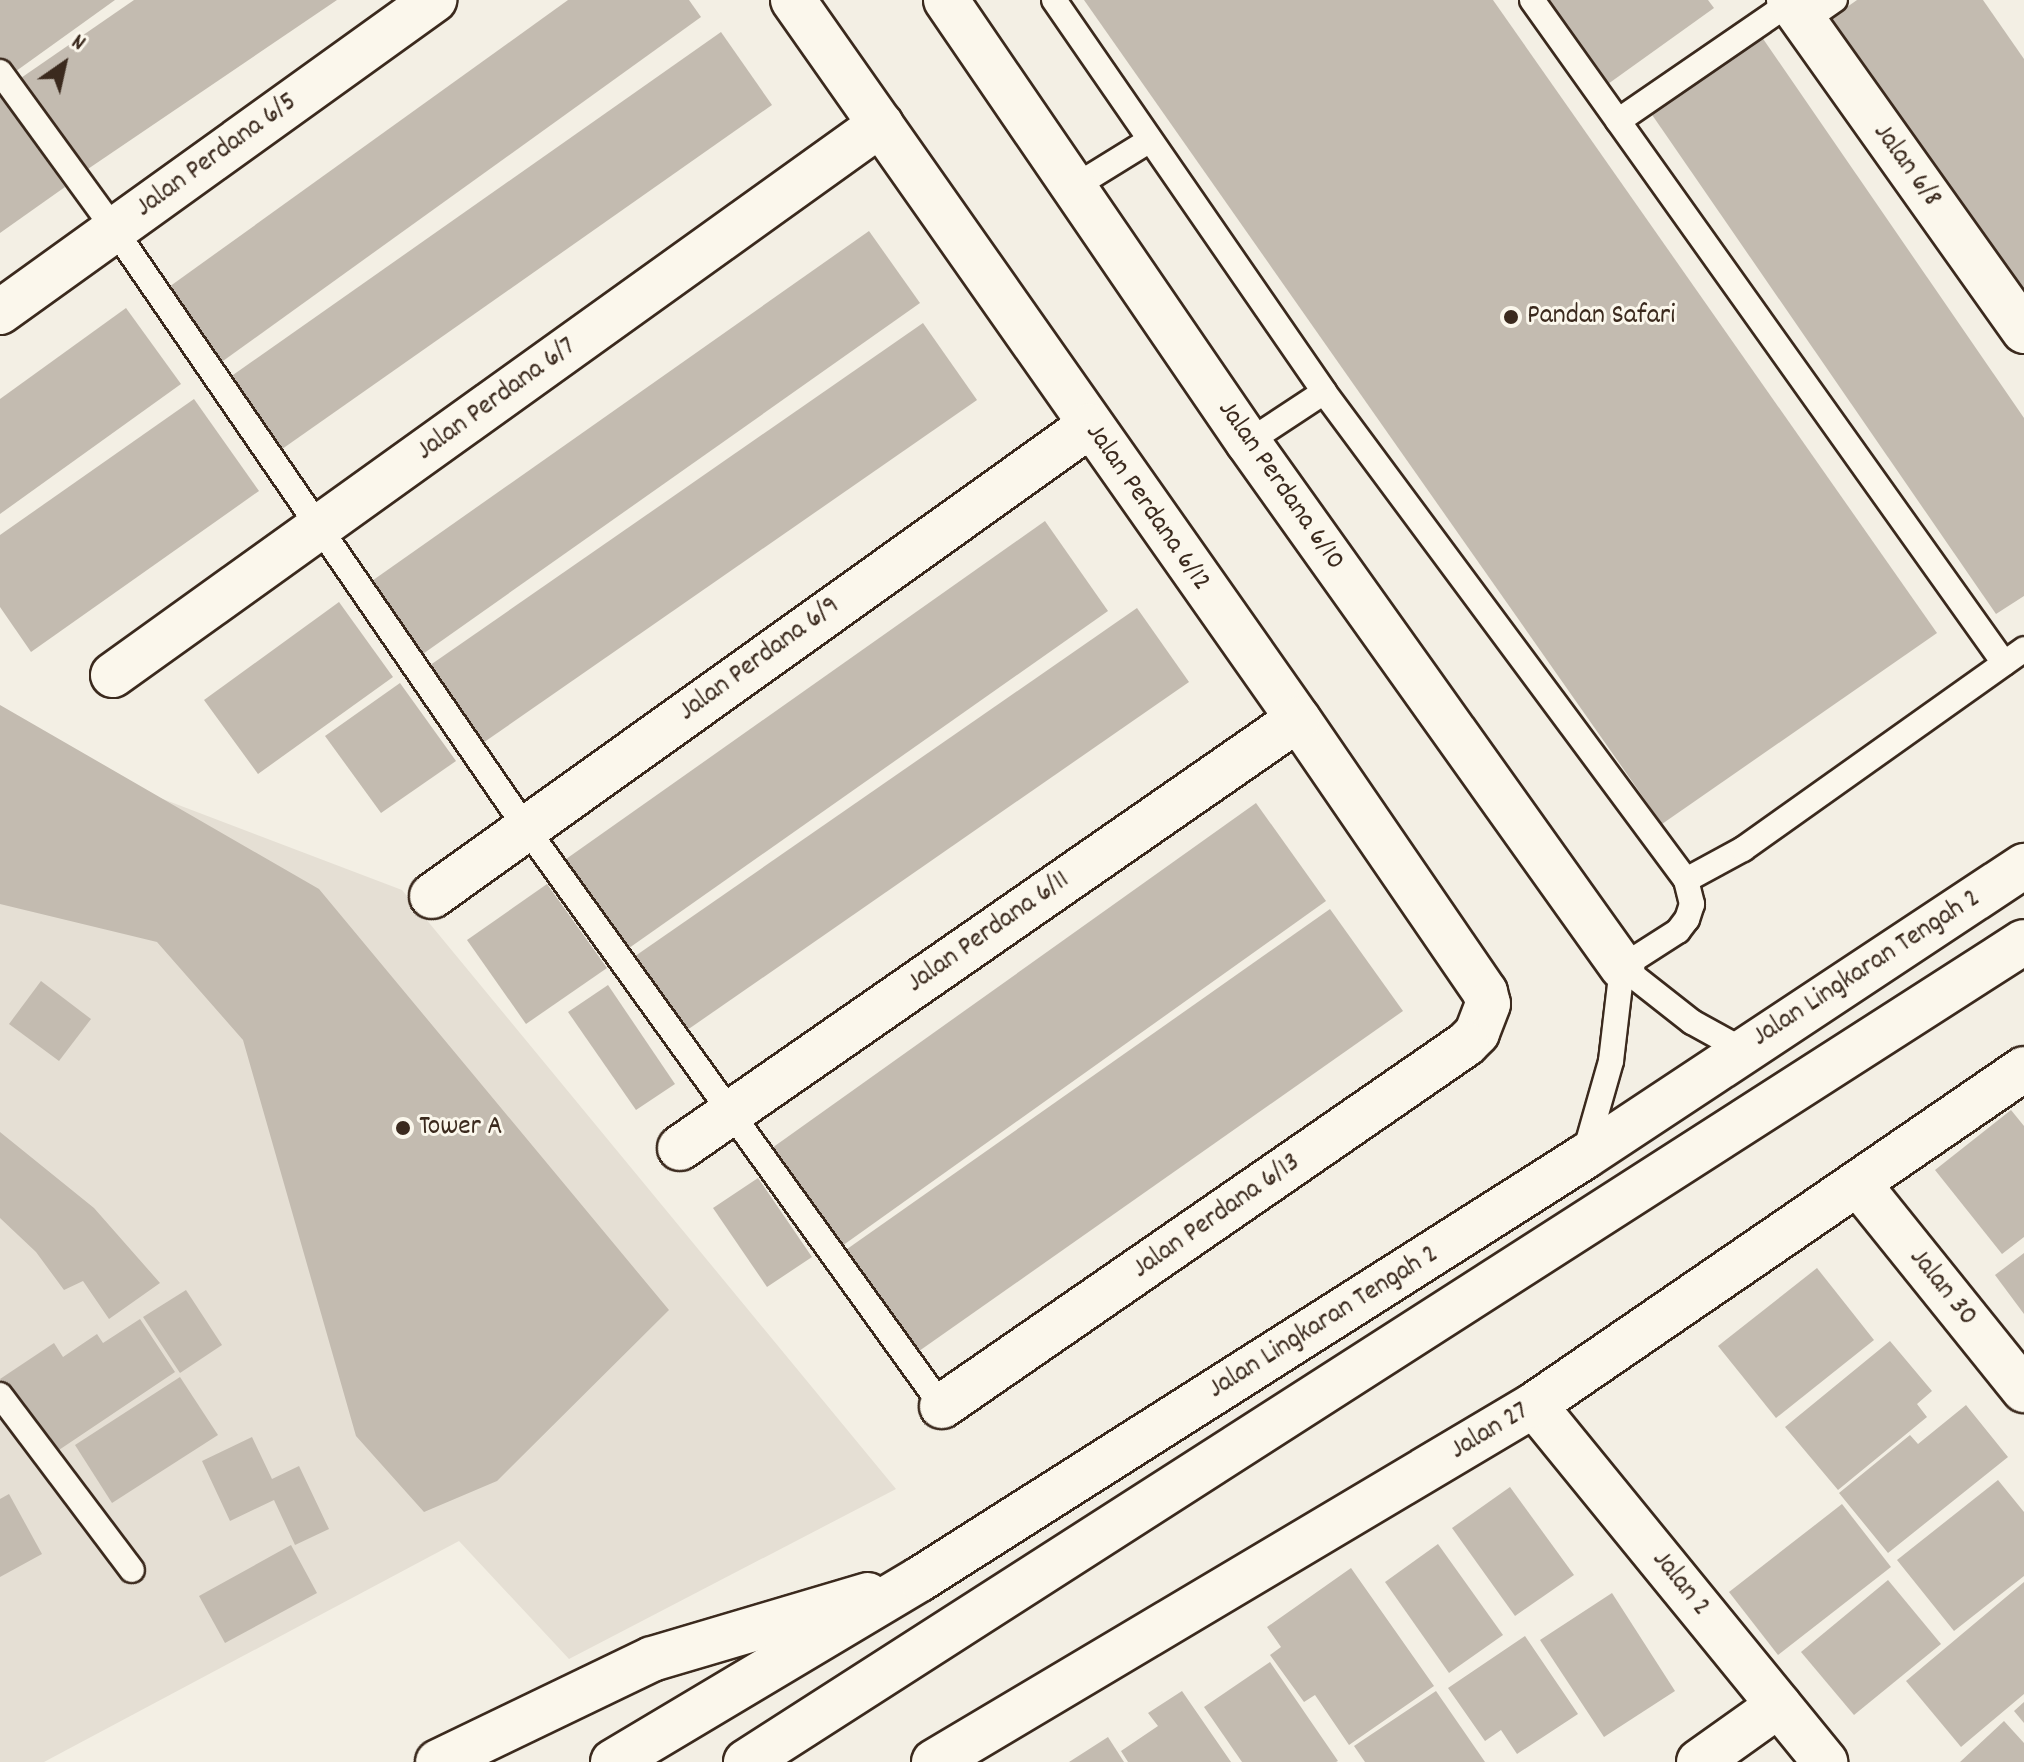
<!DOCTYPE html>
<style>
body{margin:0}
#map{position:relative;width:2024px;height:1762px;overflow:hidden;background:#f3efe4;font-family:Dekko,sans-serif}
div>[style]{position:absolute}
.built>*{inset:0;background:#e5dfd4}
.building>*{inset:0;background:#c3bbb0}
.roads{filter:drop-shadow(2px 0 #3b2a1e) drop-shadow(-2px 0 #3b2a1e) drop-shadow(0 2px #3b2a1e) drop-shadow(0 -2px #3b2a1e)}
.lane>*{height:24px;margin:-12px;padding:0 12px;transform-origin:12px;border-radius:12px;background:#fbf7ec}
.street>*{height:44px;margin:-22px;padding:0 22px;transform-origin:22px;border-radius:22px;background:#fbf7ec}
.highway>*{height:44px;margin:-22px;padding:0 22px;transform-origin:22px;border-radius:22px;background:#fbf7ec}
.dots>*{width:22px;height:22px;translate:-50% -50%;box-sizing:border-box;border:4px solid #fbf7ec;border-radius:50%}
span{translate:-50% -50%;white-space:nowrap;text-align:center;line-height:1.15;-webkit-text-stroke:6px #fbf7ec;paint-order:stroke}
.street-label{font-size:28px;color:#3b2a1e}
.poi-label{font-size:28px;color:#3b2a1e}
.left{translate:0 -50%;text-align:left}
.north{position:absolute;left:24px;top:24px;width:80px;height:80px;-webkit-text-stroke:6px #fbf7ec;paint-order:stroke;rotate:34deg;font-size:22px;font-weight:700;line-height:32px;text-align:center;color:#3b2a1e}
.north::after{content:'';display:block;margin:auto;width:28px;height:36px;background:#3b2a1e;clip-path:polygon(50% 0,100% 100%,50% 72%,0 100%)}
</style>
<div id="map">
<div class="built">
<div style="clip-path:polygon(0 737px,402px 890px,896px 1489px,569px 1659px,459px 1541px,44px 1762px,0 1762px)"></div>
</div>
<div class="building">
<div style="clip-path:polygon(0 0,115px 0,12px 74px,0 58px)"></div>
<div style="clip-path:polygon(134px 0,337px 0,82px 173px,18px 80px)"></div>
<div style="clip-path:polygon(568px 0,689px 0,701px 17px,216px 366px,162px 292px)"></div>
<div style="clip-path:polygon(1084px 0,1493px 0,1937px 633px,1662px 824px)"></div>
<div style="clip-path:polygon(1537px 0,1708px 0,1714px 8px,1601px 89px)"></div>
<div style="clip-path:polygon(1857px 0,1983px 0,2024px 59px,2024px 295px,1830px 19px)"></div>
<div style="clip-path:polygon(1757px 30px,2024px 418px,2024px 596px,1996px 614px,1646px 106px)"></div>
<div style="clip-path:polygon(721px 32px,772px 105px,275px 454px,223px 382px)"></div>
<div style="clip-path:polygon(0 95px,65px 187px,0 233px)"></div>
<div style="clip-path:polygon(869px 231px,920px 303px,420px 656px,369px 583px)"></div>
<div style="clip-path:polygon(126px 308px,181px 384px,0 514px,0 399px)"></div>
<div style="clip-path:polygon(923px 323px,977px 400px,480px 745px,426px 668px)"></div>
<div style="clip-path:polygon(194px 399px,259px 491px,31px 652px,0 607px,0 535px)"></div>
<div style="clip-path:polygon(1045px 521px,1108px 611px,622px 953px,559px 864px)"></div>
<div style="clip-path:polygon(339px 602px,393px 677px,258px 774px,204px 700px)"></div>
<div style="clip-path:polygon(1137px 608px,1189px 682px,680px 1035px,628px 961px)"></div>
<div style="clip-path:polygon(400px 683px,456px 761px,381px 813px,325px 736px)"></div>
<div style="clip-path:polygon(0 705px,319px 889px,669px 1310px,497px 1481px,424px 1512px,356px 1436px,243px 1040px,157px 942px,0 904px)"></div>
<div style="clip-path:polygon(1256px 803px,1326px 901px,835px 1251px,765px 1153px)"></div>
<div style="clip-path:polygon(547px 884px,607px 968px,526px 1024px,467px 940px)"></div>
<div style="clip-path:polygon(1330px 909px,1403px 1011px,912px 1356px,840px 1254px)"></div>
<div style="clip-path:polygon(41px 981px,91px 1019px,59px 1061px,9px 1024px)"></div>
<div style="clip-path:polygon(608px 985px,675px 1084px,636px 1110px,568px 1012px)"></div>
<div style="clip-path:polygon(2011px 1110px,2024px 1126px,2024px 1237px,2002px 1254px,1935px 1170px)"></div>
<div style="clip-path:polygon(0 1132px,94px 1208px,160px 1283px,109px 1319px,83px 1281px,64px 1290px,36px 1252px,0 1218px)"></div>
<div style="clip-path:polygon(758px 1178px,812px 1257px,767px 1287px,713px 1208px)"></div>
<div style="clip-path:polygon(2024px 1253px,2024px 1314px,1995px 1275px)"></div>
<div style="clip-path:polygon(1817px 1268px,1874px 1340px,1776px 1418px,1718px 1346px)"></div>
<div style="clip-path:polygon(186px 1290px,222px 1345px,180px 1373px,143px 1317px)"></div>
<div style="clip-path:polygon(140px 1319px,175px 1372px,50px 1456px,0 1379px,54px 1343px,63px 1357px,97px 1334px,103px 1343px)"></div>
<div style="clip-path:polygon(1890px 1341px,1932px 1391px,1917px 1404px,1927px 1417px,1838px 1490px,1785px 1427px)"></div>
<div style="clip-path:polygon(180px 1377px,218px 1435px,112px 1503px,75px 1445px)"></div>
<div style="clip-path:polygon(1966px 1405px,2008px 1457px,1888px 1553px,1839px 1493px,1910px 1435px,1918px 1444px)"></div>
<div style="clip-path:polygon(252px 1437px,272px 1479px,299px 1466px,329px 1529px,295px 1545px,274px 1500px,230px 1521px,202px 1461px)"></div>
<div style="clip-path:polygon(1998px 1480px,2024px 1512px,2024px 1576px,1954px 1631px,1897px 1560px)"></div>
<div style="clip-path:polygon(1510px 1487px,1574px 1575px,1515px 1616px,1452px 1528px)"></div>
<div style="clip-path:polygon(9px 1494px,42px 1554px,0 1577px,0 1499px)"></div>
<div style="clip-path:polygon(1842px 1504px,1891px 1567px,1778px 1655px,1729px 1592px)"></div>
<div style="clip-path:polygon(1438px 1544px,1503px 1635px,1449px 1673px,1385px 1582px)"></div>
<div style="clip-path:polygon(291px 1545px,317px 1593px,225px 1643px,199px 1596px)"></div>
<div style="clip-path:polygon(1351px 1568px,1434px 1686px,1349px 1745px,1315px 1695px,1304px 1702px,1270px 1655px,1281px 1647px,1267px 1627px)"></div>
<div style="clip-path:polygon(1888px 1580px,1941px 1644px,1854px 1715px,1801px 1652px)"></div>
<div style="clip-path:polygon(2024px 1582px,2024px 1694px,1961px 1747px,1906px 1681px)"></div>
<div style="clip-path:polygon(1612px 1593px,1675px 1691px,1604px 1737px,1540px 1640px)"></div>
<div style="clip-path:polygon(1525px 1636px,1578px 1714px,1517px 1754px,1501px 1730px,1485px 1741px,1448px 1688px)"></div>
<div style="clip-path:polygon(1270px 1662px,1338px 1761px,1336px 1762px,1242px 1762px,1204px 1707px)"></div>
<div style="clip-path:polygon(1182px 1691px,1231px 1762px,1128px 1762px,1121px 1751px,1158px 1726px,1148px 1713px)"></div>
<div style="clip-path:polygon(1436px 1691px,1485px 1762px,1365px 1762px,1354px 1746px)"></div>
<div style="clip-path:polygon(2024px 1702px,2024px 1723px,2014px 1711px)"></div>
<div style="clip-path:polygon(2004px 1721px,2024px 1743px,2024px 1762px,1960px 1762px)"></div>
<div style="clip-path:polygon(1108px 1737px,1124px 1762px,1069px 1762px)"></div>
</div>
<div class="roads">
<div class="lane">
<div style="left:1054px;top:0;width:476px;rotate:55.4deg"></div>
<div style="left:1324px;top:392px;width:608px;rotate:53.43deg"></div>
<div style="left:1686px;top:880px;width:25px;rotate:76deg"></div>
<div style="left:1692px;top:904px;width:16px;rotate:108deg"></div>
<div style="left:1687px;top:919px;width:15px;rotate:127deg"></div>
<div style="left:1678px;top:931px;width:67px;rotate:147.3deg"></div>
<div style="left:1532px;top:0;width:814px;rotate:54.55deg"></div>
<div style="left:1803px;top:22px;width:39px;rotate:-35deg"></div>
<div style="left:0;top:72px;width:194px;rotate:54deg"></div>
<div style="left:114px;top:229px;width:727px;rotate:55.48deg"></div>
<div style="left:526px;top:828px;width:712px;rotate:54.26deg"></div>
<div style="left:1618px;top:121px;width:210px;rotate:-34.5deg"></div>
<div style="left:1074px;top:187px;width:89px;rotate:-31.7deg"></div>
<div style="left:1248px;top:442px;width:91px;rotate:-33.3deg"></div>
<div style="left:1686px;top:880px;width:65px;rotate:-28.5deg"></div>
<div style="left:1743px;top:849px;width:345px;rotate:-35.4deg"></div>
<div style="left:1622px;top:967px;width:89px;rotate:38.2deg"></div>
<div style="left:1692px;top:1022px;width:58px;rotate:28.8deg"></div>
<div style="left:1584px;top:1156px;width:99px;rotate:-74.1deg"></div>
<div style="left:1611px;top:1061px;width:95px;rotate:-83.3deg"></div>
<div style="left:0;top:1395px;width:219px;rotate:53deg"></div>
</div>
<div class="street">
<div style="left:793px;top:0;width:879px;rotate:54.92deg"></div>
<div style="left:1298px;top:719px;width:331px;rotate:55.6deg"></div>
<div style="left:1485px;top:992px;width:12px;rotate:76deg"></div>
<div style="left:1488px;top:1004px;width:31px;rotate:111deg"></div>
<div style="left:1477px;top:1033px;width:16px;rotate:135deg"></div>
<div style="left:1466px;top:1044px;width:637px;rotate:145.36deg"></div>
<div style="left:946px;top:0;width:535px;rotate:55.66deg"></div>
<div style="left:1248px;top:442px;width:645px;rotate:54.53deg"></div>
<div style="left:1789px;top:0;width:406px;rotate:54.6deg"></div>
<div style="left:0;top:312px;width:535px;rotate:-35.71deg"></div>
<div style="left:113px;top:675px;width:945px;rotate:-35.66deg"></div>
<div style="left:432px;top:896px;width:808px;rotate:-35.58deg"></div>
<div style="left:680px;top:1148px;width:752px;rotate:-34.77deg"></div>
<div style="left:1860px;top:1186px;width:262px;rotate:51.2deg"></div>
<div style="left:1534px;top:1405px;width:461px;rotate:50.8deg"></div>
<div style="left:934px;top:1762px;width:698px;rotate:-30.75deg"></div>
<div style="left:1534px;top:1405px;width:594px;rotate:-34.44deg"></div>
<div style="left:1699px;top:1762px;width:98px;rotate:-35.5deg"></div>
</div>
<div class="highway">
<div style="left:438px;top:1762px;width:237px;rotate:-25.7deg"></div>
<div style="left:652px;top:1659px;width:225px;rotate:-16.5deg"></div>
<div style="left:613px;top:1762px;width:357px;rotate:-30.8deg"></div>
<div style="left:920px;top:1579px;width:787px;rotate:-32.44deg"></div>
<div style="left:1584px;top:1157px;width:528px;rotate:-33.48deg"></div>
<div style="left:746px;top:1762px;width:1518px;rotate:-32.69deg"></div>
</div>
</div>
<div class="dots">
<div style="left:1511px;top:317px;background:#3b2a1e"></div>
<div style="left:403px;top:1128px;background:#3b2a1e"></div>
</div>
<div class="street-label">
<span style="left:217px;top:156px;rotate:-36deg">Jalan Perdana 6/5</span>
<span style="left:1906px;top:166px;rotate:54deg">Jalan 6/8</span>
<span style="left:497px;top:400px;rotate:-36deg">Jalan Perdana 6/7</span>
<span style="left:1280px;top:486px;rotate:55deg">Jalan Perdana 6/10</span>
<span style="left:1147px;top:508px;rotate:55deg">Jalan Perdana 6/12</span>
<span style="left:760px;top:660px;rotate:-36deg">Jalan Perdana 6/9</span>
<span style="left:989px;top:933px;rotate:-35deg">Jalan Perdana 6/11</span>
<span style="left:1867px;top:969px;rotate:-33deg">Jalan Lingkaran Tengah 2</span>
<span style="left:1217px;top:1217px;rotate:-35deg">Jalan Perdana 6/13</span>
<span style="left:1942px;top:1288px;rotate:51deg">Jalan 30</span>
<span style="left:1324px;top:1323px;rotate:-32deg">Jalan Lingkaran Tengah 2</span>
<span style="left:1490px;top:1432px;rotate:-31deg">Jalan 27</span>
<span style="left:1680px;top:1584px;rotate:51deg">Jalan 2</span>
</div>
<div class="poi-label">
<span class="left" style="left:1527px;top:317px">Pandan Safari</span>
<span class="left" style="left:419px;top:1128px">Tower A</span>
</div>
<div class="north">N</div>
</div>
